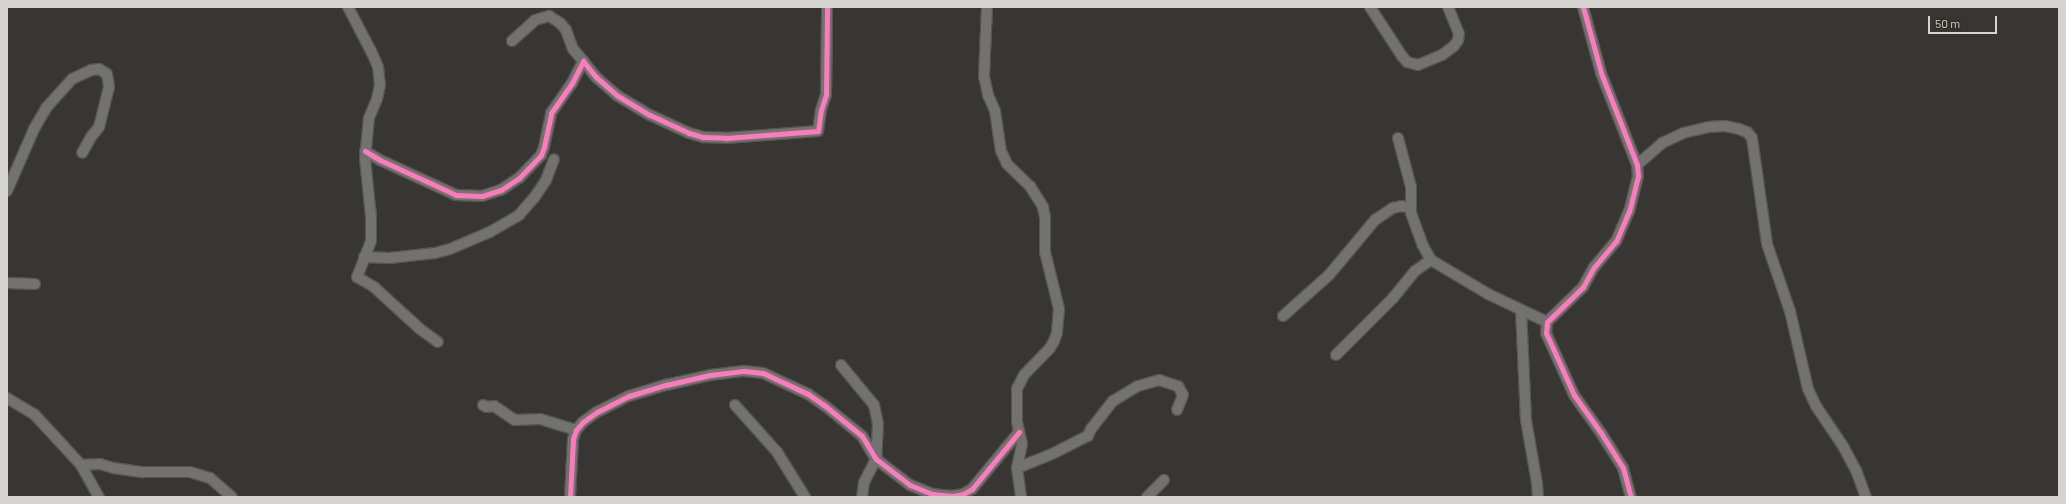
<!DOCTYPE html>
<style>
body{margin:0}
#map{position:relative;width:2066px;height:504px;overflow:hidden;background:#373632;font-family:Barlow,sans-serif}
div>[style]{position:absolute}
.roads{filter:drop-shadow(1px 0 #565551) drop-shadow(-1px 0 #565551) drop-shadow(0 1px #565551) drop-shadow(0 -1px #565551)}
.minor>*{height:10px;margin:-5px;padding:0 5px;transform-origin:5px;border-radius:5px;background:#72726e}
.cycleway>*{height:5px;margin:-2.5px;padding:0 2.5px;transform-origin:2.5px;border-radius:2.5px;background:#fd7abc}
span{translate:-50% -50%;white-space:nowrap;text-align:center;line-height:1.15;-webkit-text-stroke:4px #2f2d26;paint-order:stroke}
.frame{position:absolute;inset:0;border:8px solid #d6d4d0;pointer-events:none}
.scale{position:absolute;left:1928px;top:16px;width:69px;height:18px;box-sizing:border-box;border:2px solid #d6d4d0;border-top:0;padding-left:5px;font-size:12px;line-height:14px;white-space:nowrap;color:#d6d4d0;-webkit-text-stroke:3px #2f2d26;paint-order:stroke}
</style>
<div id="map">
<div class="roads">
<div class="minor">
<div style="left:348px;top:7px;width:50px;rotate:62.4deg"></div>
<div style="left:371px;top:51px;width:17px;rotate:66deg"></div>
<div style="left:378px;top:67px;width:18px;rotate:84deg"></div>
<div style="left:380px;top:85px;width:14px;rotate:102deg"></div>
<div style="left:377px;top:99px;width:21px;rotate:113deg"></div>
<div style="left:369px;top:118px;width:40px;rotate:95.7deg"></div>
<div style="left:365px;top:158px;width:59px;rotate:84.2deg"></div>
<div style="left:371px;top:217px;width:24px;rotate:90deg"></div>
<div style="left:371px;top:241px;width:39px;rotate:111deg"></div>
<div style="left:357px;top:277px;width:20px;rotate:30deg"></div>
<div style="left:374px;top:287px;width:62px;rotate:42.4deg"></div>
<div style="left:420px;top:329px;width:22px;rotate:36deg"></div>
<div style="left:987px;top:7px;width:69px;rotate:92.5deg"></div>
<div style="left:984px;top:76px;width:19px;rotate:78deg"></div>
<div style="left:988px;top:95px;width:17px;rotate:66deg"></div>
<div style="left:995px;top:111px;width:40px;rotate:81.5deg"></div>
<div style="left:1001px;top:151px;width:14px;rotate:65deg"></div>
<div style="left:1007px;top:164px;width:32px;rotate:44deg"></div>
<div style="left:1030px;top:186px;width:25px;rotate:58deg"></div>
<div style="left:1043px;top:207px;width:10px;rotate:79deg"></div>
<div style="left:1045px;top:217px;width:35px;rotate:90deg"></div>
<div style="left:1045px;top:252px;width:59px;rotate:76.2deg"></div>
<div style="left:1059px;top:309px;width:24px;rotate:95deg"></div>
<div style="left:1057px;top:333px;width:9px;rotate:111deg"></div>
<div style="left:1054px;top:341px;width:8px;rotate:120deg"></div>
<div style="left:1050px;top:348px;width:37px;rotate:134deg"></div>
<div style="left:1024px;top:375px;width:16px;rotate:117deg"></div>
<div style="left:1017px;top:389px;width:33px;rotate:90deg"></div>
<div style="left:1017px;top:422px;width:23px;rotate:77deg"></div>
<div style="left:1022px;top:444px;width:25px;rotate:102deg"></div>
<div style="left:1017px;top:468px;width:29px;rotate:82deg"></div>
<div style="left:1370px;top:7px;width:59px;rotate:56.9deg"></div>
<div style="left:1402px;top:56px;width:8px;rotate:50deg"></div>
<div style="left:1407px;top:62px;width:11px;rotate:15deg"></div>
<div style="left:1418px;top:65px;width:26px;rotate:-23deg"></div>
<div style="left:1442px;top:55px;width:15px;rotate:-37deg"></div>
<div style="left:1454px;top:46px;width:7px;rotate:-56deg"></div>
<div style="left:1458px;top:40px;width:6px;rotate:-81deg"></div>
<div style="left:1459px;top:34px;width:29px;rotate:-112deg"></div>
<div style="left:1583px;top:7px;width:68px;rotate:74.7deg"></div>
<div style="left:1601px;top:73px;width:99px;rotate:68.6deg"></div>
<div style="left:1637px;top:165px;width:11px;rotate:85deg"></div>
<div style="left:1638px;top:176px;width:36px;rotate:104deg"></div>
<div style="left:1629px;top:211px;width:33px;rotate:113deg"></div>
<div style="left:1616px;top:241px;width:34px;rotate:130deg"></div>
<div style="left:1594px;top:267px;width:23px;rotate:119deg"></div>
<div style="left:1583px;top:287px;width:50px;rotate:135.8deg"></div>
<div style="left:1547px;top:322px;width:11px;rotate:95deg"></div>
<div style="left:1546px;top:333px;width:68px;rotate:65.7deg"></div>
<div style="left:1574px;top:395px;width:47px;rotate:54.6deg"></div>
<div style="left:1601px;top:433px;width:41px;rotate:57.8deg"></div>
<div style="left:1623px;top:468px;width:30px;rotate:75deg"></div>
<div style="left:512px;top:41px;width:31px;rotate:-42deg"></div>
<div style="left:535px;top:20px;width:15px;rotate:-16deg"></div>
<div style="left:549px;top:16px;width:13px;rotate:32deg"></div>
<div style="left:560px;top:23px;width:9px;rotate:49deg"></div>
<div style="left:566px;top:30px;width:20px;rotate:70deg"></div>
<div style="left:573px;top:49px;width:16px;rotate:50deg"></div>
<div style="left:1398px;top:138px;width:51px;rotate:75.1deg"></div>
<div style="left:1411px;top:187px;width:26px;rotate:90deg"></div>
<div style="left:1411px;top:213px;width:33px;rotate:70deg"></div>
<div style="left:1422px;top:244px;width:18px;rotate:61deg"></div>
<div style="left:1431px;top:260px;width:66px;rotate:30.8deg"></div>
<div style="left:1488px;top:294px;width:65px;rotate:25.4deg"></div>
<div style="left:365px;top:151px;width:17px;rotate:31deg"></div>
<div style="left:380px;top:160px;width:84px;rotate:24.7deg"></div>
<div style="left:456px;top:195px;width:26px;rotate:2deg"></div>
<div style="left:482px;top:196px;width:20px;rotate:-18deg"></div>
<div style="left:501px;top:190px;width:22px;rotate:-34deg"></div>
<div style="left:519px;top:178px;width:32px;rotate:-46deg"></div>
<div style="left:541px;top:155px;width:9px;rotate:-69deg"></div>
<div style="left:544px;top:147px;width:35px;rotate:-78deg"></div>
<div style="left:551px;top:113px;width:37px;rotate:-55deg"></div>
<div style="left:572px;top:83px;width:25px;rotate:-63deg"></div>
<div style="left:583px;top:61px;width:21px;rotate:51deg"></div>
<div style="left:596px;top:77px;width:29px;rotate:41deg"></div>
<div style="left:618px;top:96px;width:37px;rotate:31deg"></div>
<div style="left:650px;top:115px;width:43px;rotate:24.8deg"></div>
<div style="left:689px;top:133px;width:15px;rotate:16deg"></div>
<div style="left:703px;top:137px;width:23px;rotate:2deg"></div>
<div style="left:726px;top:138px;width:92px;rotate:-4.4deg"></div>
<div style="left:818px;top:131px;width:21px;rotate:-82deg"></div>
<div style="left:821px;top:110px;width:16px;rotate:-72deg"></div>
<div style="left:826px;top:95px;width:88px;rotate:-89.3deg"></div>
<div style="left:1637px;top:165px;width:33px;rotate:-41deg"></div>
<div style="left:1662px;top:143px;width:23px;rotate:-25deg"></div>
<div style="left:1683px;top:133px;width:26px;rotate:-13deg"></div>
<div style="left:1708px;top:127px;width:17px;rotate:-3deg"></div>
<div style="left:1725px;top:126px;width:14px;rotate:12deg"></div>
<div style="left:1739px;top:129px;width:9px;rotate:21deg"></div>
<div style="left:1747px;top:132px;width:8px;rotate:50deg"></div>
<div style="left:1752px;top:138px;width:107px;rotate:81.9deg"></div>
<div style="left:1767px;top:244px;width:71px;rotate:71.1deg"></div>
<div style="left:1790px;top:311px;width:80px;rotate:77deg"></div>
<div style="left:1808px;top:389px;width:19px;rotate:65deg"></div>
<div style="left:1816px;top:406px;width:48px;rotate:56deg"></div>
<div style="left:1843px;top:446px;width:27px;rotate:62deg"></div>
<div style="left:1856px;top:470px;width:29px;rotate:70deg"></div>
<div style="left:7px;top:191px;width:68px;rotate:-66.5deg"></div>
<div style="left:34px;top:129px;width:24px;rotate:-60deg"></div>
<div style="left:46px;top:108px;width:39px;rotate:-48deg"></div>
<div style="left:72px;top:79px;width:21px;rotate:-25deg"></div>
<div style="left:91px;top:70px;width:8px;rotate:-7deg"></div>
<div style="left:99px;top:69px;width:9px;rotate:32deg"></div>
<div style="left:107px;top:74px;width:13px;rotate:81deg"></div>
<div style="left:109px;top:87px;width:41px;rotate:104deg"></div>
<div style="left:99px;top:127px;width:13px;rotate:129deg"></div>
<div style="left:91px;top:137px;width:18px;rotate:119deg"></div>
<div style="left:364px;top:257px;width:26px;rotate:2deg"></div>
<div style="left:390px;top:258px;width:45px;rotate:-6.3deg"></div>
<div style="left:435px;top:253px;width:16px;rotate:-15deg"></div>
<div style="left:450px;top:249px;width:43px;rotate:-23deg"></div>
<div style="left:490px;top:232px;width:34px;rotate:-30deg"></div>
<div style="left:519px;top:215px;width:23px;rotate:-49deg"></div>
<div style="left:534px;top:198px;width:22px;rotate:-56deg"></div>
<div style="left:546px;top:180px;width:22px;rotate:-69deg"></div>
<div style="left:7px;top:283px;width:28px;rotate:2deg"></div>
<div style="left:1521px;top:310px;width:110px;rotate:87.4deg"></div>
<div style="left:1526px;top:420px;width:64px;rotate:80.1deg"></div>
<div style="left:1537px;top:483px;width:14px;rotate:86deg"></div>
<div style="left:1283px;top:316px;width:62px;rotate:-41.7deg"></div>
<div style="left:1329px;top:275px;width:72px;rotate:-50.1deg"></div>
<div style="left:1375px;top:220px;width:22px;rotate:-34deg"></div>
<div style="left:1393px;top:208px;width:8px;rotate:-14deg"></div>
<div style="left:1401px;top:206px;width:10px;rotate:11deg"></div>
<div style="left:1336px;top:355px;width:81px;rotate:-45deg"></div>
<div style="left:1393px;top:298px;width:35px;rotate:-51deg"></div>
<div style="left:1415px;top:271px;width:19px;rotate:-35deg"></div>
<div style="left:841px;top:365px;width:52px;rotate:50.5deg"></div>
<div style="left:874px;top:405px;width:19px;rotate:78deg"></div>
<div style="left:878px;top:424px;width:35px;rotate:93deg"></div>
<div style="left:876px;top:459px;width:27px;rotate:117deg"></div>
<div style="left:864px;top:483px;width:14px;rotate:98deg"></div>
<div style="left:7px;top:398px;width:31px;rotate:31deg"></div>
<div style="left:34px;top:414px;width:69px;rotate:47.3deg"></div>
<div style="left:81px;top:465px;width:19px;rotate:-3deg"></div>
<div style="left:100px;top:464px;width:14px;rotate:17deg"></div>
<div style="left:113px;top:468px;width:30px;rotate:8deg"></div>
<div style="left:143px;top:472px;width:47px"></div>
<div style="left:190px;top:472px;width:21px;rotate:17deg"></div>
<div style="left:210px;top:478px;width:29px;rotate:41deg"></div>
<div style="left:483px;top:405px;width:4px;rotate:27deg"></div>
<div style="left:487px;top:407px;width:7px;rotate:-8deg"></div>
<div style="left:494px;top:406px;width:25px;rotate:34deg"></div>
<div style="left:515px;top:420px;width:25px;rotate:-2deg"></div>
<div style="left:540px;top:419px;width:38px;rotate:17deg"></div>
<div style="left:735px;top:405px;width:63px;rotate:48.2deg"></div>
<div style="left:777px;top:452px;width:53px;rotate:58.1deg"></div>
<div style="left:81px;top:465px;width:37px;rotate:61deg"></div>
<div style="left:1017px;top:468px;width:40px;rotate:-22deg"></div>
<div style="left:1054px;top:453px;width:38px;rotate:-27deg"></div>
<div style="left:1088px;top:436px;width:8px;rotate:-67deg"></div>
<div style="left:1091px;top:429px;width:36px;rotate:-52deg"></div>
<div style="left:1113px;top:401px;width:29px;rotate:-31deg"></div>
<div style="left:1138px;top:386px;width:22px;rotate:-16deg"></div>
<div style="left:1159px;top:380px;width:20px;rotate:18deg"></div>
<div style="left:1178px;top:386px;width:10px;rotate:61deg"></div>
<div style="left:1183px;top:395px;width:16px;rotate:112deg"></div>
<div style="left:570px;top:497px;width:58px;rotate:-87deg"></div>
<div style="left:573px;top:439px;width:9px;rotate:-72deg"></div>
<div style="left:576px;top:430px;width:11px;rotate:-49deg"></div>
<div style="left:583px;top:422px;width:17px;rotate:-36deg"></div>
<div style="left:597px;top:412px;width:36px;rotate:-27deg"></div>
<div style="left:629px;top:396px;width:39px;rotate:-17deg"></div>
<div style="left:666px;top:385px;width:45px;rotate:-12.8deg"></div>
<div style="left:710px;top:375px;width:34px;rotate:-7deg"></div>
<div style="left:744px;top:371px;width:19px;rotate:6deg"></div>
<div style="left:763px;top:373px;width:50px;rotate:25deg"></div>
<div style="left:808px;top:394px;width:19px;rotate:35deg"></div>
<div style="left:824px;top:405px;width:49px;rotate:39.2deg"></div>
<div style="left:862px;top:436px;width:27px;rotate:59deg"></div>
<div style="left:876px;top:459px;width:43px;rotate:37.4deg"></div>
<div style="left:910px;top:485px;width:24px;rotate:22deg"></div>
<div style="left:932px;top:494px;width:20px;rotate:6deg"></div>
<div style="left:952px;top:496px;width:11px;rotate:-10deg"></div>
<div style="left:963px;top:494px;width:10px;rotate:-29deg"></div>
<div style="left:972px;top:489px;width:74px;rotate:-50.5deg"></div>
<div style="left:1147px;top:497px;width:24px;rotate:-45deg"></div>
</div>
</div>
<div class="cycleway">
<div style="left:1583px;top:7px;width:68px;rotate:74.7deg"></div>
<div style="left:1601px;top:73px;width:99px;rotate:68.6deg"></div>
<div style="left:1637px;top:165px;width:11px;rotate:85deg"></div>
<div style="left:1638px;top:176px;width:36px;rotate:104deg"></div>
<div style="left:1629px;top:211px;width:33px;rotate:113deg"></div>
<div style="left:1616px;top:241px;width:34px;rotate:130deg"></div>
<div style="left:1594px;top:267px;width:23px;rotate:119deg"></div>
<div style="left:1583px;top:287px;width:50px;rotate:135.8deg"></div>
<div style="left:1547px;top:322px;width:11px;rotate:95deg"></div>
<div style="left:1546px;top:333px;width:68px;rotate:65.7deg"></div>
<div style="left:1574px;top:395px;width:47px;rotate:54.6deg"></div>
<div style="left:1601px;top:433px;width:41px;rotate:57.8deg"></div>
<div style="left:1623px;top:468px;width:30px;rotate:75deg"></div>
<div style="left:365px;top:151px;width:17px;rotate:31deg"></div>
<div style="left:380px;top:160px;width:84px;rotate:24.7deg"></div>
<div style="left:456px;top:195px;width:26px;rotate:2deg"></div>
<div style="left:482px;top:196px;width:20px;rotate:-18deg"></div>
<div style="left:501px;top:190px;width:22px;rotate:-34deg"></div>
<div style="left:519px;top:178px;width:32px;rotate:-46deg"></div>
<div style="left:541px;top:155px;width:9px;rotate:-69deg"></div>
<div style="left:544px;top:147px;width:35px;rotate:-78deg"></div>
<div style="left:551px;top:113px;width:37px;rotate:-55deg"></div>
<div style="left:572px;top:83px;width:25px;rotate:-63deg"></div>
<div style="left:583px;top:61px;width:21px;rotate:51deg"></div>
<div style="left:596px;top:77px;width:29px;rotate:41deg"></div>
<div style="left:618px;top:96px;width:37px;rotate:31deg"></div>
<div style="left:650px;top:115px;width:43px;rotate:24.8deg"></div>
<div style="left:689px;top:133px;width:15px;rotate:16deg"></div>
<div style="left:703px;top:137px;width:23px;rotate:2deg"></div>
<div style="left:726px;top:138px;width:92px;rotate:-4.4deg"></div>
<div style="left:818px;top:131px;width:21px;rotate:-82deg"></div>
<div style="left:821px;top:110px;width:16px;rotate:-72deg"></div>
<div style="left:826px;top:95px;width:88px;rotate:-89.3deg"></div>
<div style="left:570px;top:497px;width:58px;rotate:-87deg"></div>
<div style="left:573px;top:439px;width:9px;rotate:-72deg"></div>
<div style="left:576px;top:430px;width:11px;rotate:-49deg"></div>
<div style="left:583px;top:422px;width:17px;rotate:-36deg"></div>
<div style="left:597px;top:412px;width:36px;rotate:-27deg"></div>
<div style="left:629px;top:396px;width:39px;rotate:-17deg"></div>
<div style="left:666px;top:385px;width:45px;rotate:-12.8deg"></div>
<div style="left:710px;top:375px;width:34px;rotate:-7deg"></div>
<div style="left:744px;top:371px;width:19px;rotate:6deg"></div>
<div style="left:763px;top:373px;width:50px;rotate:25deg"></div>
<div style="left:808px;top:394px;width:19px;rotate:35deg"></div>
<div style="left:824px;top:405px;width:49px;rotate:39.2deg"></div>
<div style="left:862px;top:436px;width:27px;rotate:59deg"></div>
<div style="left:876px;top:459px;width:43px;rotate:37.4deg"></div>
<div style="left:910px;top:485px;width:24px;rotate:22deg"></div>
<div style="left:932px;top:494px;width:20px;rotate:6deg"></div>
<div style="left:952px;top:496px;width:11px;rotate:-10deg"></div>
<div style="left:963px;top:494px;width:10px;rotate:-29deg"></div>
<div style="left:972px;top:489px;width:74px;rotate:-50.5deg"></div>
</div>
<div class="frame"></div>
<div class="scale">50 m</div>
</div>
